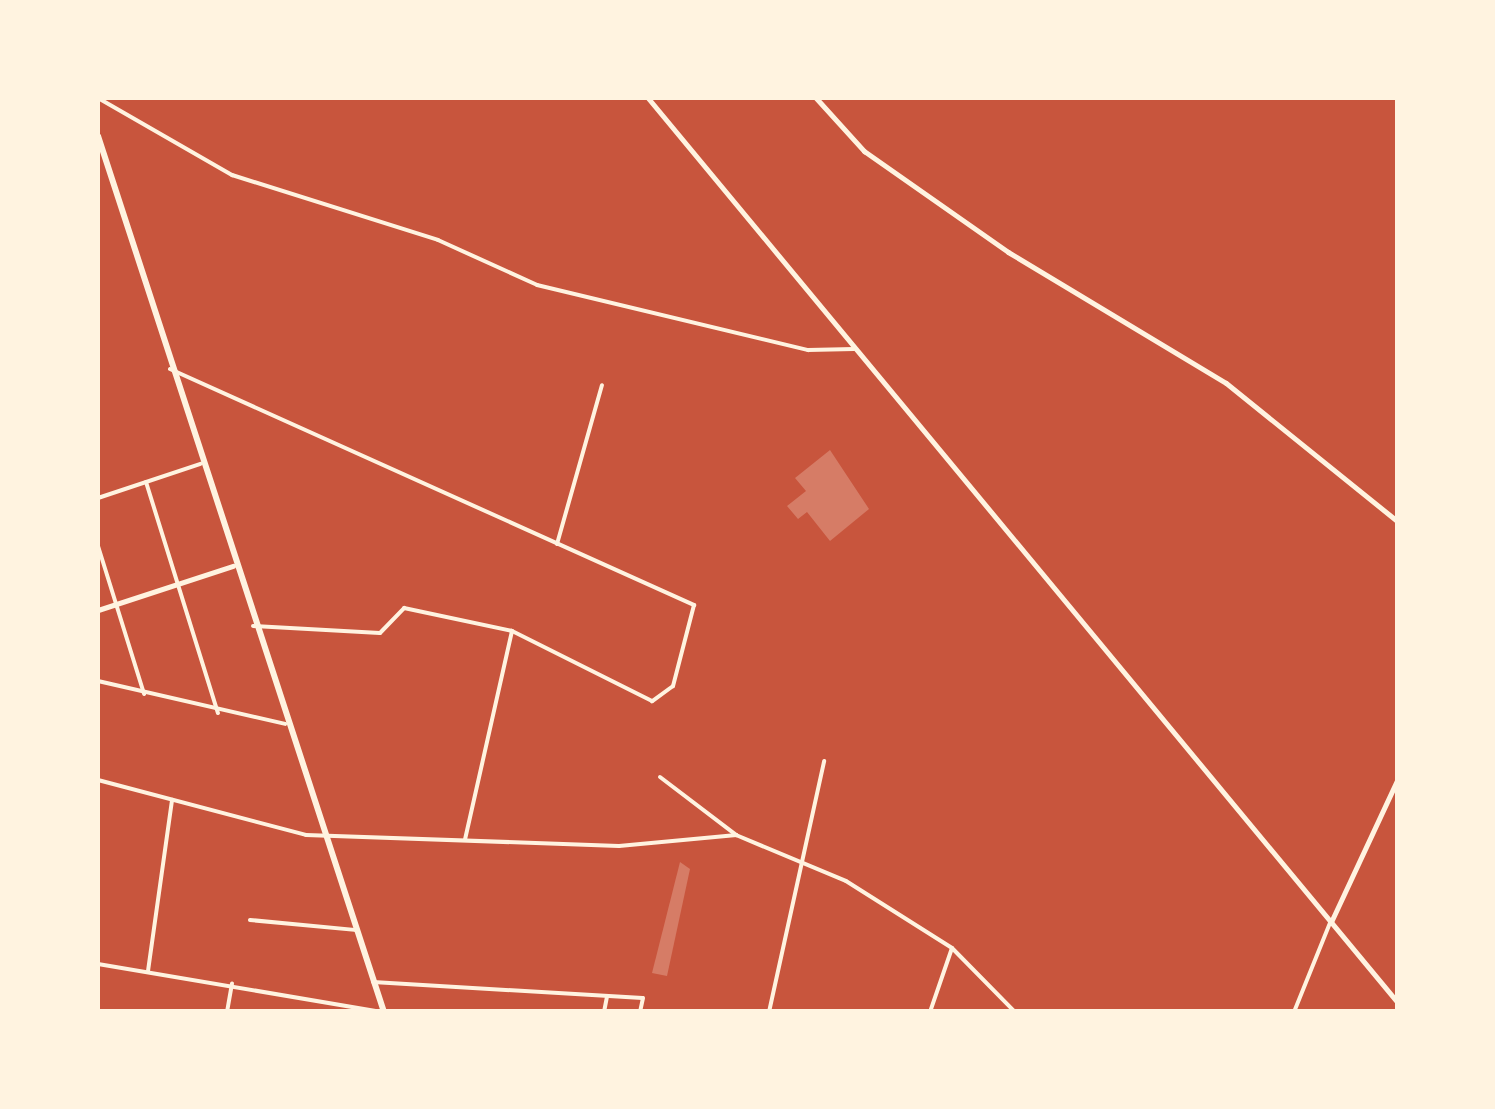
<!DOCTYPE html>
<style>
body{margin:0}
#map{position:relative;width:1495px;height:1109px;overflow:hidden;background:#c8553d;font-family:"Nunito Sans",sans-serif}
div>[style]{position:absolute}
.building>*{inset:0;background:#d67c66}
.minor>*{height:4px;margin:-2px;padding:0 2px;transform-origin:2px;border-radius:2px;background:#fff3e0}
.tertiary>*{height:5px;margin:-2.5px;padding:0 2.5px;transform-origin:2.5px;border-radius:2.5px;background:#fff3e0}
.secondary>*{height:5px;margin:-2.5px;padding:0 2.5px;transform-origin:2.5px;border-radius:2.5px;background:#fff3e0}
.primary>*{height:6px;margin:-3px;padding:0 3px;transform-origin:3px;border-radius:3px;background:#fff3e0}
span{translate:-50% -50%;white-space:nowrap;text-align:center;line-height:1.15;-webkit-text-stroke:8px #fff3e0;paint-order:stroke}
.frame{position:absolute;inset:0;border:100px solid #fff3e0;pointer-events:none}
</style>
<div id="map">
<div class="building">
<div style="clip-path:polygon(830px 450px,869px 509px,830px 541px,807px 512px,798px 519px,787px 506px,806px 491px,795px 478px)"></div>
<div style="clip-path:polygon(680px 862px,690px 869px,667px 976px,652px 973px)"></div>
</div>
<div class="minor">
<div style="left:98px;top:98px;width:155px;rotate:29.9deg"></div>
<div style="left:232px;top:175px;width:216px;rotate:17.5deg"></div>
<div style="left:438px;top:240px;width:109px;rotate:24.4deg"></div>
<div style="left:537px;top:285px;width:279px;rotate:13.5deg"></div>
<div style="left:808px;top:350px;width:46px;rotate:-1.2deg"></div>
<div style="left:170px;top:369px;width:575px;rotate:24.25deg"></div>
<div style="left:694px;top:605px;width:84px;rotate:104.5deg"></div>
<div style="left:673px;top:686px;width:26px;rotate:144deg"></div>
<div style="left:652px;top:701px;width:157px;rotate:-153.4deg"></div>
<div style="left:146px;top:482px;width:242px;rotate:72.7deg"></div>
<div style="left:98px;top:498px;width:108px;rotate:-18.4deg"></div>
<div style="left:557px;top:544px;width:165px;rotate:-74.2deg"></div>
<div style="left:98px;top:546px;width:155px;rotate:72.7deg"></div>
<div style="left:253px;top:626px;width:127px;rotate:3.2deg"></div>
<div style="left:380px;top:633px;width:35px;rotate:-46deg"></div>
<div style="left:404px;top:608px;width:110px;rotate:12deg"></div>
<div style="left:512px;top:631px;width:213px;rotate:102.7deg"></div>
<div style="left:98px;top:681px;width:192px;rotate:12.9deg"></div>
<div style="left:660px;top:777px;width:96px;rotate:37.3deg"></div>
<div style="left:98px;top:780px;width:215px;rotate:14.8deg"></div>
<div style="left:306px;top:835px;width:313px;rotate:2deg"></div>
<div style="left:619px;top:846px;width:118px;rotate:-5.4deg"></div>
<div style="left:736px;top:835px;width:119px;rotate:22.7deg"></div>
<div style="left:846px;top:881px;width:125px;rotate:32.3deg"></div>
<div style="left:952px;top:948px;width:68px;rotate:109deg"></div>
<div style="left:250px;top:920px;width:105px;rotate:5.4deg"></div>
<div style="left:952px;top:948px;width:90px;rotate:45.5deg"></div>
<div style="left:98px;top:964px;width:289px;rotate:9.6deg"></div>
<div style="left:148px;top:971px;width:173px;rotate:-82deg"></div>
<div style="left:373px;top:982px;width:270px;rotate:3.4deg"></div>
<div style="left:643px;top:998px;width:14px;rotate:102deg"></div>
<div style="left:227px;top:1012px;width:29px;rotate:-80deg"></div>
<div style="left:604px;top:1012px;width:16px;rotate:-79deg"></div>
<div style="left:769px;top:1012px;width:257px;rotate:-77.6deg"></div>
<div style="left:1294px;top:1012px;width:96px;rotate:-68deg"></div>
</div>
<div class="tertiary">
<div style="left:816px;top:98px;width:72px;rotate:47.8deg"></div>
<div style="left:864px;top:151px;width:176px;rotate:35deg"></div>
<div style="left:1008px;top:252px;width:254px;rotate:31deg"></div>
<div style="left:1226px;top:383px;width:221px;rotate:38.9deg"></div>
<div style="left:98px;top:610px;width:142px;rotate:-18.1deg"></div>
<div style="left:1331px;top:922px;width:159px;rotate:-65deg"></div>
</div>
<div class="secondary">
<div style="left:648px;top:98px;width:1175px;rotate:50.35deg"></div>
</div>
<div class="primary">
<div style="left:98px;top:136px;width:922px;rotate:71.92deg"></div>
</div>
<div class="frame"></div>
</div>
